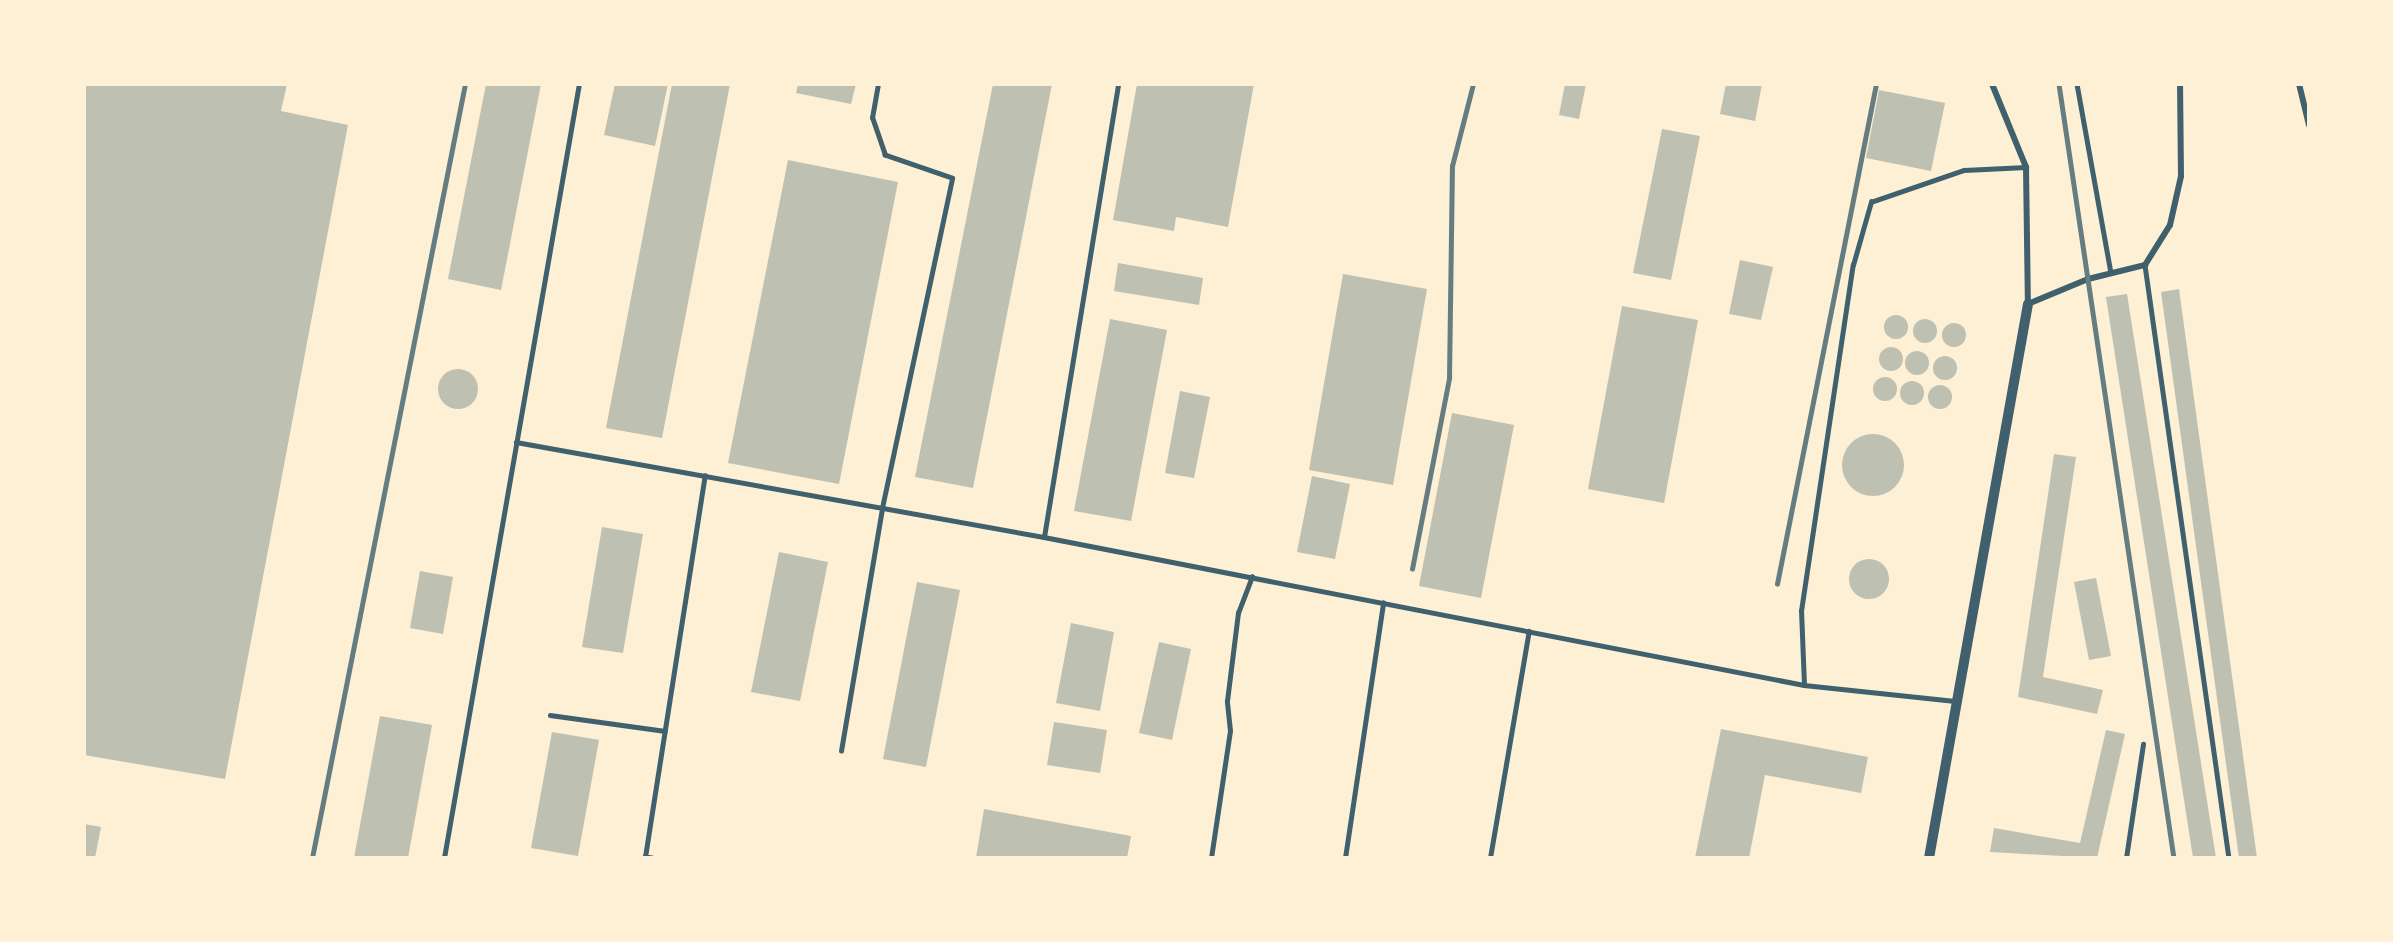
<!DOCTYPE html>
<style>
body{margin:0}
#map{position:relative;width:2393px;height:942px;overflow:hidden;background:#fdf0d5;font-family:"Sofia Sans Condensed",sans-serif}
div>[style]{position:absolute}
.building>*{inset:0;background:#bec0b2}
.round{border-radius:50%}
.service>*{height:4.5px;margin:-2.25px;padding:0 2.25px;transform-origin:2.25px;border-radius:2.25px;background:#3f606c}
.minor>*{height:6px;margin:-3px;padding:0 3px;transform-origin:3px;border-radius:3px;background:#3f606c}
.tertiary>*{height:10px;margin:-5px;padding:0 5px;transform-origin:5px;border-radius:5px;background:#3f606c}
.rail>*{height:4.5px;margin:-2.25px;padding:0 2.25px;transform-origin:2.25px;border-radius:2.25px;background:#657d81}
span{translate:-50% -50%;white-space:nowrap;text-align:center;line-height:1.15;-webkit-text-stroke:4.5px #fdf0d5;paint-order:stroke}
.frame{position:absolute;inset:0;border:86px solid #fdf0d5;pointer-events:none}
</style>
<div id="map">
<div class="building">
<div style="clip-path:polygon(84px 84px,287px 84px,281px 111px,348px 125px,225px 779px,84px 755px)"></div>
<div style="clip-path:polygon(486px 84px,541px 84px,501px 290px,448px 279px)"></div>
<div style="clip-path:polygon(615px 84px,668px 84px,655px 146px,604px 135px)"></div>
<div style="clip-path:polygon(672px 84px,730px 84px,662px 438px,606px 428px)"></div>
<div style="clip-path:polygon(798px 84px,856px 84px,851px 104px,796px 93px)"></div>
<div style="clip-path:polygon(993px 84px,1052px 84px,973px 488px,915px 477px)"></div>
<div style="clip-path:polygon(1137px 84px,1254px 84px,1228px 227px,1176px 217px,1174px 231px,1113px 220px)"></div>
<div style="clip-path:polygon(1565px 84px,1586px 84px,1579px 119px,1559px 115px)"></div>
<div style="clip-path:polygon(1726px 84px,1762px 84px,1755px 121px,1720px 114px)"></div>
<div style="clip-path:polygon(1879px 90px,1945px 103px,1931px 171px,1866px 158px)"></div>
<div style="clip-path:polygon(1662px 129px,1700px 136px,1671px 280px,1633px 273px)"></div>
<div style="clip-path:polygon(788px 160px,898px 182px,839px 484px,728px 463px)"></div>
<div style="clip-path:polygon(1740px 260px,1773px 267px,1761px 320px,1729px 314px)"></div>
<div style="clip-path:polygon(1118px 263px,1203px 278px,1199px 305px,1114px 291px)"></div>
<div style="clip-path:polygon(1343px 274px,1427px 289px,1393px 485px,1309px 470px)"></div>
<div style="clip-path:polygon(2179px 289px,2257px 858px,2239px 858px,2161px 292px)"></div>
<div style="clip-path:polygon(2127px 294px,2216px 858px,2193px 858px,2106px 297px)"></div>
<div style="clip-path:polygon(1622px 306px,1698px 320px,1664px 503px,1588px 489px)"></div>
<div class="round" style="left:1884px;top:315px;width:24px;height:24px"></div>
<div class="round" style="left:1913px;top:319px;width:24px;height:24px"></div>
<div style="clip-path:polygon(1110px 319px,1167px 330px,1131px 521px,1074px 511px)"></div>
<div class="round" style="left:1942px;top:323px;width:24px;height:24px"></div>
<div class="round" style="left:1879px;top:347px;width:24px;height:24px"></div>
<div class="round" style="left:1905px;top:351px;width:24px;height:24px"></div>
<div class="round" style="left:1933px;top:356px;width:24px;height:24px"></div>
<div class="round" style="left:438px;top:369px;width:40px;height:40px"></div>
<div class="round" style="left:1873px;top:377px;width:24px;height:24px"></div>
<div class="round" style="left:1900px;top:381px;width:24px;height:24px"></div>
<div class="round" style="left:1928px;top:385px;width:24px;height:24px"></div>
<div style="clip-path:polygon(1180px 391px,1210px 397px,1194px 478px,1165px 473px)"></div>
<div style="clip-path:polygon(1452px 413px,1514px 425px,1481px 598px,1419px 586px)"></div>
<div class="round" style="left:1842px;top:434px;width:62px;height:62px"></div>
<div style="clip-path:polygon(2054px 454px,2076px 457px,2043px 677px,2103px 690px,2097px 714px,2018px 697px)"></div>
<div style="clip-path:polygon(1312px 476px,1350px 484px,1335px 559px,1297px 552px)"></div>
<div style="clip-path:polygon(602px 527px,643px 534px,623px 653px,582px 647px)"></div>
<div style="clip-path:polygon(779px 552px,828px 562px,800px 701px,751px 692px)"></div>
<div class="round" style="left:1849px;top:559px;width:40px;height:40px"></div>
<div style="clip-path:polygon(420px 571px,453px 577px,443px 634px,410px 628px)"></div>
<div style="clip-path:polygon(2096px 578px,2111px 656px,2089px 660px,2074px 582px)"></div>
<div style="clip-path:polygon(917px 582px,960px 590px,926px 767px,883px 759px)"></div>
<div style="clip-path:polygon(1071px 623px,1114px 632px,1100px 711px,1056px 703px)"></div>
<div style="clip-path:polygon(1159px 642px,1191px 649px,1172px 740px,1139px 733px)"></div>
<div style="clip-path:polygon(380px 716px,432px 725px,408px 858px,354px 858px)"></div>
<div style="clip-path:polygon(1054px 722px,1107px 730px,1100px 773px,1047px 765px)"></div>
<div style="clip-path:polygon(1721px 729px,1868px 757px,1861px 793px,1765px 775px,1749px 858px,1695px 858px)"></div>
<div style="clip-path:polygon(2106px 730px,2125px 734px,2097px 858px,1990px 852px,1994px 828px,2080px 843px)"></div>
<div style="clip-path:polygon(552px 732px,599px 740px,578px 856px,531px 848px)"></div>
<div style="clip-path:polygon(984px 809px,1131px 836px,1127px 858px,976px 858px)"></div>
<div style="clip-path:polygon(84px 824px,101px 827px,95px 858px,84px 858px)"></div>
</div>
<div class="service">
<div style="left:2077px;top:84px;width:192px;rotate:79.8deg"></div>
<div style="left:2145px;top:265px;width:599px;rotate:81.94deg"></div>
<div style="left:516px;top:442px;width:536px;rotate:10.2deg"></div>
<div style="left:1044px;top:537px;width:774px;rotate:11.02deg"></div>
<div style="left:1804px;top:685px;width:154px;rotate:6deg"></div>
<div style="left:1044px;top:537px;width:459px;rotate:-80.7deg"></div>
<div style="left:1804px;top:685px;width:74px;rotate:-92.3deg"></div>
<div style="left:1801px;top:611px;width:350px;rotate:-81.5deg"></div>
<div style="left:1853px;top:265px;width:66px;rotate:-74.1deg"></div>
<div style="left:1871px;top:202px;width:98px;rotate:-19deg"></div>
<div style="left:1964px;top:170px;width:62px;rotate:-2.8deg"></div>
<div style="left:550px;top:715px;width:116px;rotate:7.9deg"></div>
<div style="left:841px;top:751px;width:246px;rotate:-80.4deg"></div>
<div style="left:882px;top:508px;width:337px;rotate:-78deg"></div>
<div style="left:952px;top:178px;width:71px;rotate:-161.1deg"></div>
<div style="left:885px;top:155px;width:39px;rotate:-109deg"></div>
<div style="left:872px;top:118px;width:35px;rotate:-80deg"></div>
<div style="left:444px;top:858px;width:786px;rotate:-80.11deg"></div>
<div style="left:652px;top:858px;width:7px;rotate:-172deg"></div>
<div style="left:645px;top:857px;width:386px;rotate:-81.1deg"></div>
<div style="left:1211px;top:858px;width:128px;rotate:-81.5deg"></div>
<div style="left:1230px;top:731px;width:30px;rotate:-96deg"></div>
<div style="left:1227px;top:701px;width:89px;rotate:-82.9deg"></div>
<div style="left:1238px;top:613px;width:39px;rotate:-69deg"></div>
<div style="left:1345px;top:858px;width:258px;rotate:-81.5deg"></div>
<div style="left:1490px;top:858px;width:230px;rotate:-80.3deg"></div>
<div style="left:2126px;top:858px;width:115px;rotate:-81.5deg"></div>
</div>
<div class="minor">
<div style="left:1992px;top:84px;width:90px;rotate:67.7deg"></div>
<div style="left:2026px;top:167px;width:137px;rotate:89.2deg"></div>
<div style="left:2028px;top:304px;width:65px;rotate:-22.6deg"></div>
<div style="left:2088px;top:279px;width:59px;rotate:-13.8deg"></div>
<div style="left:2145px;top:265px;width:47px;rotate:-58deg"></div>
<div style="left:2170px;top:225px;width:50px;rotate:-77.3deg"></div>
<div style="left:2181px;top:176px;width:92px;rotate:-90.6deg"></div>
<div style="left:2299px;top:84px;width:42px;rotate:76.3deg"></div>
</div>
<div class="tertiary">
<div style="left:1929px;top:858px;width:563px;rotate:-79.87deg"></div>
</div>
<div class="rail">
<div style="left:2059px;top:84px;width:782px;rotate:81.55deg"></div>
<div style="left:1412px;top:569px;width:195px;rotate:-79deg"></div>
<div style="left:1449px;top:378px;width:212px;rotate:-89.2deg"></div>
<div style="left:1452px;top:166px;width:85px;rotate:-75.6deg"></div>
<div style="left:1777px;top:584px;width:510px;rotate:-78.8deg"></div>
<div style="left:312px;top:858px;width:789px;rotate:-78.82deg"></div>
</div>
<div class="frame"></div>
</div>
